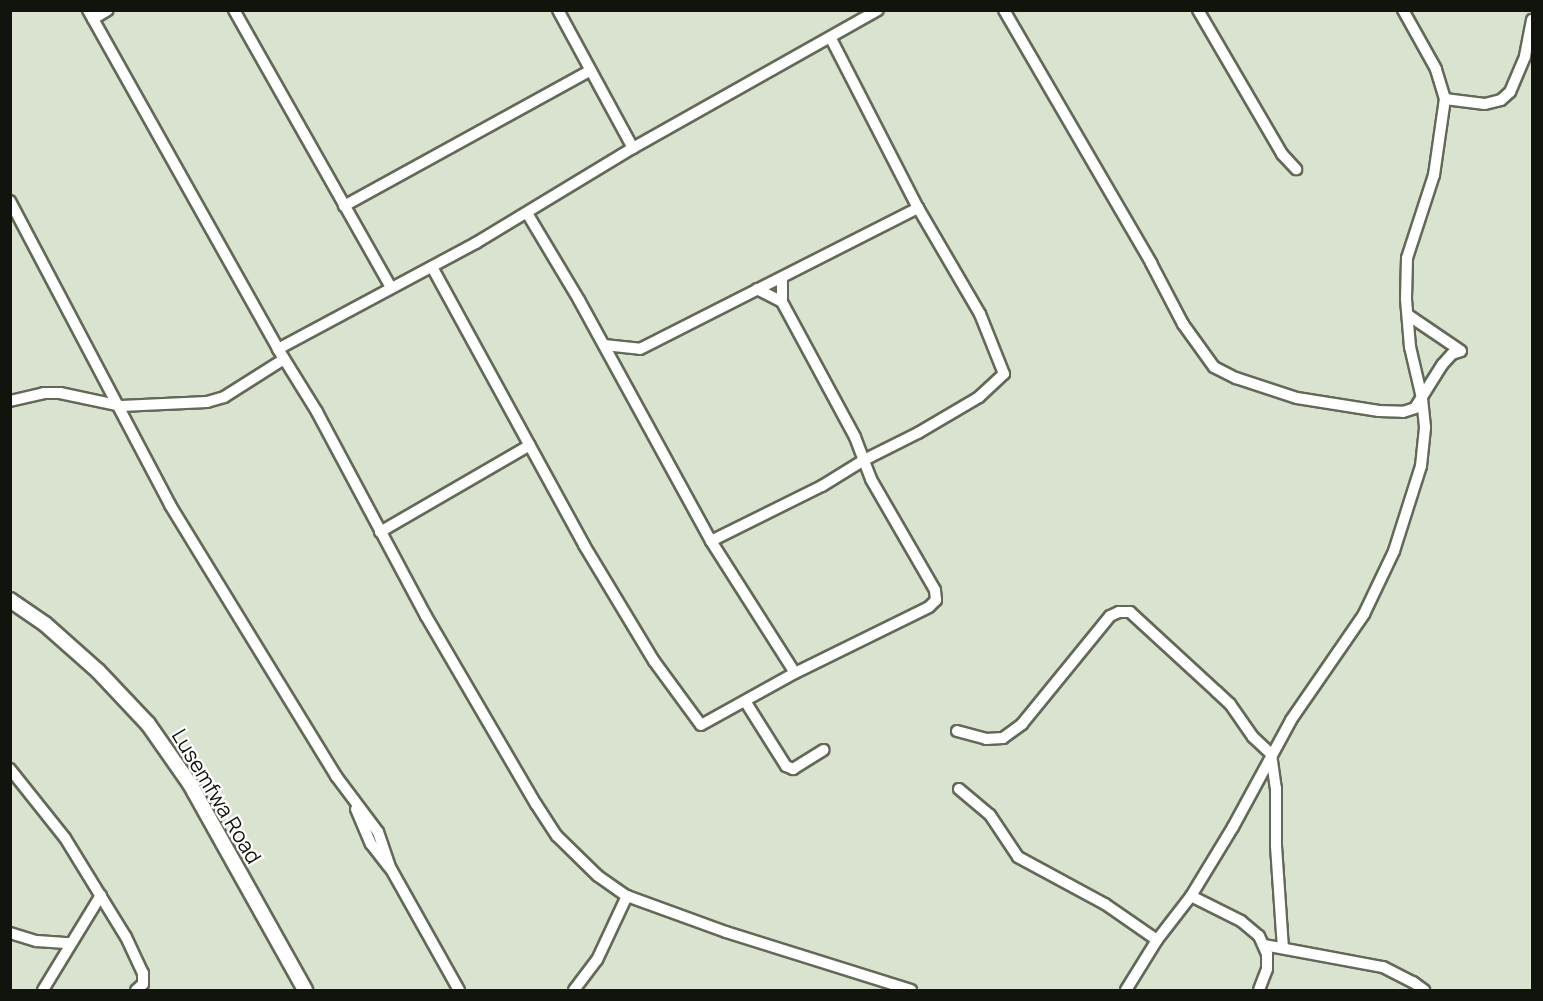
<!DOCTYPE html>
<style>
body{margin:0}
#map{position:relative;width:1543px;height:1001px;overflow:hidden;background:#dae3cf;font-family:Manrope,sans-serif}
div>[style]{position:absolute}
.roads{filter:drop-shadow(2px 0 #626957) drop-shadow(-2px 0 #626957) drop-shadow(0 2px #626957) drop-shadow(0 -2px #626957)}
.minor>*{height:10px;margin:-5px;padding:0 5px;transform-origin:5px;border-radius:5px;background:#fff}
.tertiary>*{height:14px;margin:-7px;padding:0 7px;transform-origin:7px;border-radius:7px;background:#fff}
span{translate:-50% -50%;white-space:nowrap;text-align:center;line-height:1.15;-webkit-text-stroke:4.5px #fff;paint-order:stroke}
.street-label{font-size:21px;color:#11140d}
.frame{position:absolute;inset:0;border:12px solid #11140d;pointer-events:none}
</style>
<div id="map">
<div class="roads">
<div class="minor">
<div style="left:88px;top:10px;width:389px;rotate:60.7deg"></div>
<div style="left:278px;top:349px;width:74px;rotate:58.2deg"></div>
<div style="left:317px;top:412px;width:231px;rotate:61.9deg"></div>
<div style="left:426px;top:616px;width:218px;rotate:59.7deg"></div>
<div style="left:536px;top:804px;width:38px;rotate:57deg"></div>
<div style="left:557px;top:836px;width:57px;rotate:44.3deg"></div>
<div style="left:598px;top:876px;width:35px;rotate:35deg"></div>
<div style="left:627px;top:896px;width:105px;rotate:20deg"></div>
<div style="left:726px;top:932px;width:194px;rotate:17.4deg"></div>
<div style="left:234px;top:10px;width:319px;rotate:60.5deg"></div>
<div style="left:558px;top:10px;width:157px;rotate:61.5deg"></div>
<div style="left:1004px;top:10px;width:293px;rotate:59.8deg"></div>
<div style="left:1151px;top:263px;width:69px;rotate:62.3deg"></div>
<div style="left:1183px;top:324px;width:53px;rotate:54.2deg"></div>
<div style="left:1214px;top:367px;width:25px;rotate:27deg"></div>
<div style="left:1236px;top:378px;width:64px;rotate:18.2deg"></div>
<div style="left:1297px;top:398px;width:83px;rotate:9deg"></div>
<div style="left:1379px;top:411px;width:24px;rotate:2deg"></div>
<div style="left:1403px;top:412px;width:13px;rotate:-18deg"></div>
<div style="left:1415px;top:408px;width:51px;rotate:-57.9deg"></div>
<div style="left:1442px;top:365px;width:15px;rotate:-48deg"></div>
<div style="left:1452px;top:354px;width:9px;rotate:-18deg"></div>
<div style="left:1198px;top:10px;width:167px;rotate:59.7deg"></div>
<div style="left:1282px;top:154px;width:21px;rotate:47deg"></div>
<div style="left:93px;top:19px;width:17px;rotate:-31deg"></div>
<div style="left:1445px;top:99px;width:40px;rotate:7.1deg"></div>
<div style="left:1485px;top:104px;width:16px;rotate:-14deg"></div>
<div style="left:1501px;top:100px;width:12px;rotate:-42deg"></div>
<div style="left:1510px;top:92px;width:39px;rotate:-67deg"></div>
<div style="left:1525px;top:56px;width:37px;rotate:-79deg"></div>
<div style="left:10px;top:201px;width:344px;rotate:62.2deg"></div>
<div style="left:170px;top:505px;width:318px;rotate:58.5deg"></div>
<div style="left:336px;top:776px;width:70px;rotate:53.1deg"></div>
<div style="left:378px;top:832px;width:39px;rotate:71deg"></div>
<div style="left:391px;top:869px;width:139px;rotate:60.7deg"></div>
<div style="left:344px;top:206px;width:281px;rotate:-28.8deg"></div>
<div style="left:527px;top:213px;width:101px;rotate:59.1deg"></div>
<div style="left:579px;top:300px;width:275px;rotate:61.3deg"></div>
<div style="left:711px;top:541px;width:156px;rotate:57.5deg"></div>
<div style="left:432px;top:267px;width:317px;rotate:61.3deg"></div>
<div style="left:584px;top:545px;width:135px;rotate:58.9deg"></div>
<div style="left:654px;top:661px;width:79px;rotate:53.7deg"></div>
<div style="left:701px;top:725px;width:107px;rotate:-29deg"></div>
<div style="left:795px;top:673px;width:149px;rotate:-26.2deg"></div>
<div style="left:929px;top:607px;width:10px;rotate:-45deg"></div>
<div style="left:936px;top:600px;width:10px;rotate:-96deg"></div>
<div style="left:935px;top:590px;width:128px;rotate:-120deg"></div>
<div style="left:871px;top:479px;width:45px;rotate:-110.9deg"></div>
<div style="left:855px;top:437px;width:153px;rotate:-118.4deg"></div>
<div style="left:782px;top:302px;width:24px;rotate:-90deg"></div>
<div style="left:757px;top:289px;width:28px;rotate:27deg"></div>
<div style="left:1408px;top:315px;width:64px;rotate:34.2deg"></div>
<div style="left:604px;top:345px;width:36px;rotate:6deg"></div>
<div style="left:640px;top:349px;width:312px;rotate:-26.9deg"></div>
<div style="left:278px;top:349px;width:225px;rotate:-28.2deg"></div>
<div style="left:476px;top:243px;width:184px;rotate:-31.2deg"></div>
<div style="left:633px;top:148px;width:281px;rotate:-29.4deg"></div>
<div style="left:10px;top:401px;width:35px;rotate:-13deg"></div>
<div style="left:44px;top:393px;width:16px"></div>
<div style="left:60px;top:393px;width:62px;rotate:12deg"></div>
<div style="left:121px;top:406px;width:86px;rotate:-2.7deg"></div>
<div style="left:207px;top:402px;width:18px;rotate:-16deg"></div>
<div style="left:224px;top:397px;width:71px;rotate:-32.3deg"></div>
<div style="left:380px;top:532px;width:173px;rotate:-30.1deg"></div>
<div style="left:711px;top:541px;width:124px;rotate:-26.4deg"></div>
<div style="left:822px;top:486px;width:49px;rotate:-31.8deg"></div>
<div style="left:864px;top:460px;width:60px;rotate:-26.6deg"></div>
<div style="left:918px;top:433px;width:71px;rotate:-30.5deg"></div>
<div style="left:979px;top:397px;width:34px;rotate:-43deg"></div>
<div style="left:1004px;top:374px;width:65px;rotate:-111.8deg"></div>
<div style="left:980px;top:314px;width:123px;rotate:-120.3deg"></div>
<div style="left:918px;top:208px;width:190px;rotate:-117.2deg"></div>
<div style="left:745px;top:701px;width:77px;rotate:57.8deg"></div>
<div style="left:786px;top:766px;width:8px;rotate:23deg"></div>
<div style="left:793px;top:769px;width:36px;rotate:-32deg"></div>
<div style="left:957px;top:731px;width:30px;rotate:15deg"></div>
<div style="left:986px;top:739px;width:17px;rotate:-3deg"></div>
<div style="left:1003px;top:738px;width:24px;rotate:-36deg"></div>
<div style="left:1022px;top:724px;width:139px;rotate:-50.8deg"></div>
<div style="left:1110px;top:616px;width:10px;rotate:-24deg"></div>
<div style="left:1119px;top:612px;width:11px"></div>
<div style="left:1130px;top:612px;width:118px;rotate:42.6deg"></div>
<div style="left:1217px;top:692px;width:18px;rotate:43deg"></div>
<div style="left:1230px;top:704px;width:40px;rotate:55.1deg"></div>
<div style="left:1253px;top:737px;width:25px;rotate:43deg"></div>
<div style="left:1271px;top:754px;width:34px;rotate:82deg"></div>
<div style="left:1276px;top:788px;width:58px;rotate:90deg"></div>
<div style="left:1276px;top:846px;width:102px;rotate:86.1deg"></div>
<div style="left:10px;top:769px;width:88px;rotate:51.4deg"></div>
<div style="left:65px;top:838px;width:116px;rotate:58.4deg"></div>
<div style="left:126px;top:937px;width:40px;rotate:65deg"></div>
<div style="left:143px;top:973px;width:11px;rotate:90deg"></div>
<div style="left:143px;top:984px;width:9px;rotate:139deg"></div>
<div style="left:959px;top:789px;width:40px;rotate:40deg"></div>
<div style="left:990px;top:815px;width:50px;rotate:56.3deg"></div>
<div style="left:1018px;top:857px;width:99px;rotate:28.4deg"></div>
<div style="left:1105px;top:904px;width:63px;rotate:34.7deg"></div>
<div style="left:356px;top:809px;width:38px;rotate:67deg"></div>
<div style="left:371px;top:844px;width:29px;rotate:52deg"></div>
<div style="left:1191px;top:896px;width:56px;rotate:26.6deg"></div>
<div style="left:1241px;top:921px;width:23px;rotate:40deg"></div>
<div style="left:1259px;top:936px;width:20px;rotate:66deg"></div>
<div style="left:1267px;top:954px;width:15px;rotate:90deg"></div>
<div style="left:1267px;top:969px;width:22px;rotate:111deg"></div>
<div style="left:10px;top:933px;width:28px;rotate:17deg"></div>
<div style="left:37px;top:941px;width:32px;rotate:4deg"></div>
<div style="left:1264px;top:945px;width:121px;rotate:10.5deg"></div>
<div style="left:1383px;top:967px;width:34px;rotate:27deg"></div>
<div style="left:1413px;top:982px;width:14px;rotate:36deg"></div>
<div style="left:43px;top:990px;width:111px;rotate:-58.6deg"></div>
<div style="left:574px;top:990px;width:38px;rotate:-53deg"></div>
<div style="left:597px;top:960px;width:71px;rotate:-64.9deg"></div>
<div style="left:1126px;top:990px;width:59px;rotate:-58.2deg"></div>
<div style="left:1157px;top:940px;width:56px;rotate:-52.3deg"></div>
<div style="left:1191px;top:896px;width:81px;rotate:-58.7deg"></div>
<div style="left:1233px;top:827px;width:122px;rotate:-61.5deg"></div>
<div style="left:1291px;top:720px;width:129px;rotate:-55.4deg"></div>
<div style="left:1364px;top:614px;width:70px;rotate:-64.5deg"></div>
<div style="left:1394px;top:551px;width:89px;rotate:-72.4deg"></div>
<div style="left:1421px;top:466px;width:39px;rotate:-84deg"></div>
<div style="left:1425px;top:427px;width:29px;rotate:-96deg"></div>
<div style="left:1422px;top:398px;width:52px;rotate:-103.2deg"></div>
<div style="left:1410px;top:347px;width:48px;rotate:-94.8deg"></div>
<div style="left:1406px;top:299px;width:41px;rotate:-88.6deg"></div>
<div style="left:1407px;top:258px;width:87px;rotate:-72deg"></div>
<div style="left:1434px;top:175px;width:77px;rotate:-81.8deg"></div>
<div style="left:1445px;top:99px;width:31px;rotate:-107deg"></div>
<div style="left:1436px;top:69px;width:68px;rotate:-119.2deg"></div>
</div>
<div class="tertiary">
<div style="left:10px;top:600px;width:42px;rotate:34.4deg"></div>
<div style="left:45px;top:624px;width:71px;rotate:41.6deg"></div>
<div style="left:98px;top:671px;width:73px;rotate:46.7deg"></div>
<div style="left:148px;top:724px;width:73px;rotate:55deg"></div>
<div style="left:190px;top:784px;width:236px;rotate:60.8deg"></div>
</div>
</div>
<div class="street-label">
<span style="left:217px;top:796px;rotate:59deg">Lusemfwa Road</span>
</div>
<div class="frame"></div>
</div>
